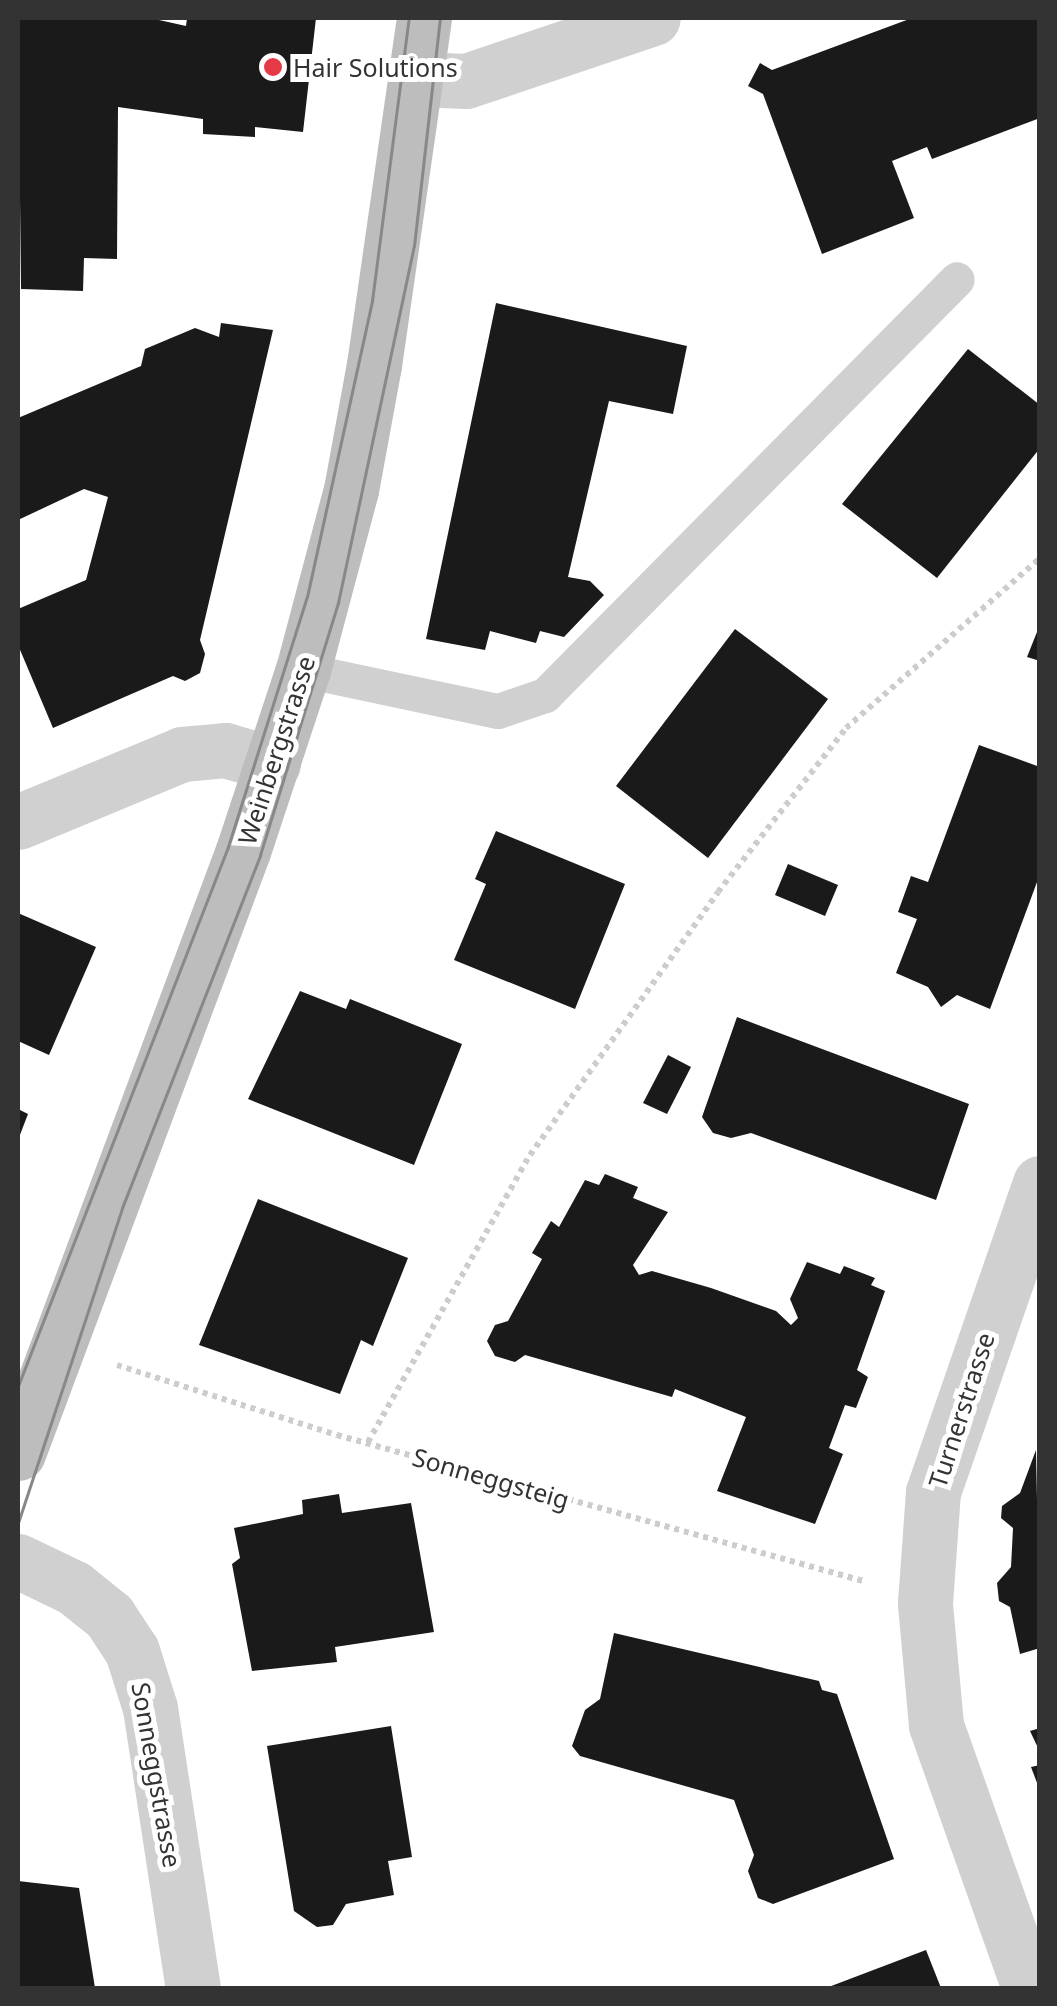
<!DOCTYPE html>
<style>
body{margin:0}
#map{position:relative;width:1057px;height:2006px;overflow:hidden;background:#fff;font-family:"Noto Sans",sans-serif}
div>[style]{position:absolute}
.building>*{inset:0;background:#1a1a1a}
.path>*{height:6px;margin-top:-3px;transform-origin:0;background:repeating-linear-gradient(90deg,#cdcdcd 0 5px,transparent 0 10px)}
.lane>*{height:35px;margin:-17.5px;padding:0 17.5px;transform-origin:17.5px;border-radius:17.5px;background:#d0d0d0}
.street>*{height:55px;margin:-27.5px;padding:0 27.5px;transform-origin:27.5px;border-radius:27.5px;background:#d0d0d0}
.secondary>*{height:55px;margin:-27.5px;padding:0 27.5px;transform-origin:27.5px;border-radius:27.5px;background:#bdbdbd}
.tram>*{height:2.5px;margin:-1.25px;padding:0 1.25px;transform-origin:1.25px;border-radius:1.25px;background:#888}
.dots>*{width:28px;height:28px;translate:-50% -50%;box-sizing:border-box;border:5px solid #fff;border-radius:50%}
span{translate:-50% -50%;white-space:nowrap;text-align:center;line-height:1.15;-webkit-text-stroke:10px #fff;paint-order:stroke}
.poi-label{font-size:25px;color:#333}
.left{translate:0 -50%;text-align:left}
.street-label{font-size:25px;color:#333}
.frame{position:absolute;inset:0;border:20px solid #333;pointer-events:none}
</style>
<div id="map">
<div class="building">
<div style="clip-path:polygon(18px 18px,150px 18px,186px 26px,187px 18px,316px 18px,303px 132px,255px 127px,255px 137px,203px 134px,203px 119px,118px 107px,117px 259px,84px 258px,83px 291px,21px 289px)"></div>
<div style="clip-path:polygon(912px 18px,1040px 18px,1040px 118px,932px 159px,927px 147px,892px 161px,914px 218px,822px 254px,763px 94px,748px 86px,760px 63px,772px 70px)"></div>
<div style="clip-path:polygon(496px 303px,687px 346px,673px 414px,609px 401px,568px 577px,590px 581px,604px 595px,564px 637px,540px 631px,536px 643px,490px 631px,485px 650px,426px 639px)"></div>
<div style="clip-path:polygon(221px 323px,273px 330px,200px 640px,205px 654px,200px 673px,185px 681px,173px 676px,53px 728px,18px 645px,18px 609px,86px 580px,108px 497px,84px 489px,18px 520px,18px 418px,141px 366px,145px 349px,195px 328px,219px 337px)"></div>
<div style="clip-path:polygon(968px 349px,1040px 405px,1040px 448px,937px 578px,842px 504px)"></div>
<div style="clip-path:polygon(1039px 627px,1040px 627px,1040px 661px,1027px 657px)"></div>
<div style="clip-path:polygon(735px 629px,828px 699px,708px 858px,616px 786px)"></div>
<div style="clip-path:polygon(979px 745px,1040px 767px,1040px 874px,990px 1009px,957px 995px,941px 1007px,928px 987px,896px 973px,917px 919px,898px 912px,911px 876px,928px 882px)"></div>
<div style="clip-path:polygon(496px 831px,625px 884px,575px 1009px,454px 960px,486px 884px,475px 879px)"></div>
<div style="clip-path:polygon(788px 864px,838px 885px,825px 916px,775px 895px)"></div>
<div style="clip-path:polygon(18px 913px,96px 947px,49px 1055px,18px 1041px)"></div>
<div style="clip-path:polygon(300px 991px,346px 1009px,350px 999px,462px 1044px,414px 1165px,248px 1099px)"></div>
<div style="clip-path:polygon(737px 1017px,969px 1104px,936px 1200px,751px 1133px,731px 1138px,713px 1133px,702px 1117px)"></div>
<div style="clip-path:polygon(668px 1055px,691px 1067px,667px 1114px,643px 1103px)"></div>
<div style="clip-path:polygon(18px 1109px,28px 1114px,18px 1140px)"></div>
<div style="clip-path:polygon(605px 1174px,638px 1187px,633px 1198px,668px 1212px,633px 1265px,639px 1275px,652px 1271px,711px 1288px,776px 1311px,791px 1325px,798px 1318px,790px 1299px,807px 1262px,840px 1274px,844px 1266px,875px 1278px,871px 1285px,885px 1291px,857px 1370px,868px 1377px,856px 1408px,845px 1405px,829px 1448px,843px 1454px,815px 1524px,717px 1491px,746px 1417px,675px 1389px,672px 1397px,525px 1355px,515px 1362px,495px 1356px,487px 1341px,495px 1325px,508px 1321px,542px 1259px,532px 1253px,551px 1221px,559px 1227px,585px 1180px,599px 1185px)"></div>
<div style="clip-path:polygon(258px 1199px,408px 1258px,373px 1346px,361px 1340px,340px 1394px,199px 1345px)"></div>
<div style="clip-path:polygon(1036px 1450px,1040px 1648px,1020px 1654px,1010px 1607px,999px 1601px,997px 1583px,1011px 1567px,1013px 1528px,1001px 1518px,1002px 1506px,1020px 1493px)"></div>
<div style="clip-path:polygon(339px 1494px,342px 1513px,411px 1503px,434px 1632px,335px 1647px,337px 1662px,252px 1671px,232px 1564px,240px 1558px,234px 1528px,303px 1514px,302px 1500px)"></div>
<div style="clip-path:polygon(614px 1633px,819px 1681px,822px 1690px,837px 1694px,894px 1859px,773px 1904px,758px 1898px,748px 1871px,754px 1855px,734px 1800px,580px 1756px,572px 1746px,585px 1710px,600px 1699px)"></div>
<div style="clip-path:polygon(391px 1726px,412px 1857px,388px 1861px,394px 1895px,346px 1904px,333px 1925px,317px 1927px,294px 1911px,267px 1746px)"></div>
<div style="clip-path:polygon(1040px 1728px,1040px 1752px,1030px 1731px)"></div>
<div style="clip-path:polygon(1040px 1765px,1040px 1788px,1039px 1788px,1031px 1767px)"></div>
<div style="clip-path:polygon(18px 1881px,79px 1888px,95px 1988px,18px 1988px)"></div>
<div style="clip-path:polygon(926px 1950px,941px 1988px,826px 1988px)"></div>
</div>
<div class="path">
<div style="left:117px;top:1365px;width:231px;rotate:17.7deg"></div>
<div style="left:337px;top:1435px;width:546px;rotate:15.51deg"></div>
<div style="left:368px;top:1442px;width:330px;rotate:-60.6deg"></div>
<div style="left:530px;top:1155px;width:323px;rotate:-54.4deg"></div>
<div style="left:718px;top:892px;width:208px;rotate:-52deg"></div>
<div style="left:846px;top:728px;width:258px;rotate:-41.2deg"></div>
</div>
<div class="lane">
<div style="left:303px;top:670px;width:199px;rotate:11.9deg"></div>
<div style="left:498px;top:711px;width:50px;rotate:-18.8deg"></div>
<div style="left:545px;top:695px;width:585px;rotate:-45.28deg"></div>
</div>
<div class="street">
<div style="left:417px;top:79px;width:49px;rotate:2.3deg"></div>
<div style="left:466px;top:81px;width:197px;rotate:-18.6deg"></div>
<div style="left:18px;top:822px;width:178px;rotate:-22.5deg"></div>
<div style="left:182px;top:754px;width:43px;rotate:-5.3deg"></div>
<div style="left:225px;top:750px;width:50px;rotate:16.3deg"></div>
<div style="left:18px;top:1561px;width:62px;rotate:25.7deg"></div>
<div style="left:74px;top:1588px;width:45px;rotate:38.7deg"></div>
<div style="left:109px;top:1616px;width:42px;rotate:56.7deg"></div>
<div style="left:132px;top:1651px;width:60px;rotate:72.5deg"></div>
<div style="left:150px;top:1708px;width:283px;rotate:81.3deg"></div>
<div style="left:1029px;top:1988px;width:279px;rotate:-109.5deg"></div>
<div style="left:936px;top:1725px;width:122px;rotate:-95.2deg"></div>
<div style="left:925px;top:1603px;width:111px;rotate:-85.9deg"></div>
<div style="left:933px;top:1492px;width:327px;rotate:-70.9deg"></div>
</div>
<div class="secondary">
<div style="left:18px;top:1453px;width:643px;rotate:-69.51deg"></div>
<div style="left:243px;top:851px;width:191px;rotate:-71.7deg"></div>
<div style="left:303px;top:670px;width:186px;rotate:-75.1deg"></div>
<div style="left:351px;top:490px;width:127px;rotate:-79.6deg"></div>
<div style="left:374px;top:365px;width:351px;rotate:-81.8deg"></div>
</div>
<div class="tram">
<div style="left:18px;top:1386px;width:578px;rotate:-68.71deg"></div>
<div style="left:228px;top:847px;width:262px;rotate:-72.5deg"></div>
<div style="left:307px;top:597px;width:303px;rotate:-77.6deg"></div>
<div style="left:372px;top:301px;width:285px;rotate:-82.6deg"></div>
<div style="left:18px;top:1523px;width:332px;rotate:-71.7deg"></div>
<div style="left:122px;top:1208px;width:379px;rotate:-68.6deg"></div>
<div style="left:260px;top:855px;width:264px;rotate:-72.8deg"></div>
<div style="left:338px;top:603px;width:365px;rotate:-78deg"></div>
<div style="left:414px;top:246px;width:229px;rotate:-83.5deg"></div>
</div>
<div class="dots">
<div style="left:273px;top:67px;background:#e63946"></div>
</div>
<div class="poi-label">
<span class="left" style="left:293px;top:67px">Hair Solutions</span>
</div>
<div class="street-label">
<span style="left:276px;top:750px;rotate:-72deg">Weinbergstrasse</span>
<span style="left:961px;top:1410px;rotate:-72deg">Turnerstrasse</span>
<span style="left:491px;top:1478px;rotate:16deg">Sonneggsteig</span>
<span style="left:157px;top:1775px;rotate:80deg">Sonneggstrasse</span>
</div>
<div class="frame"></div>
</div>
